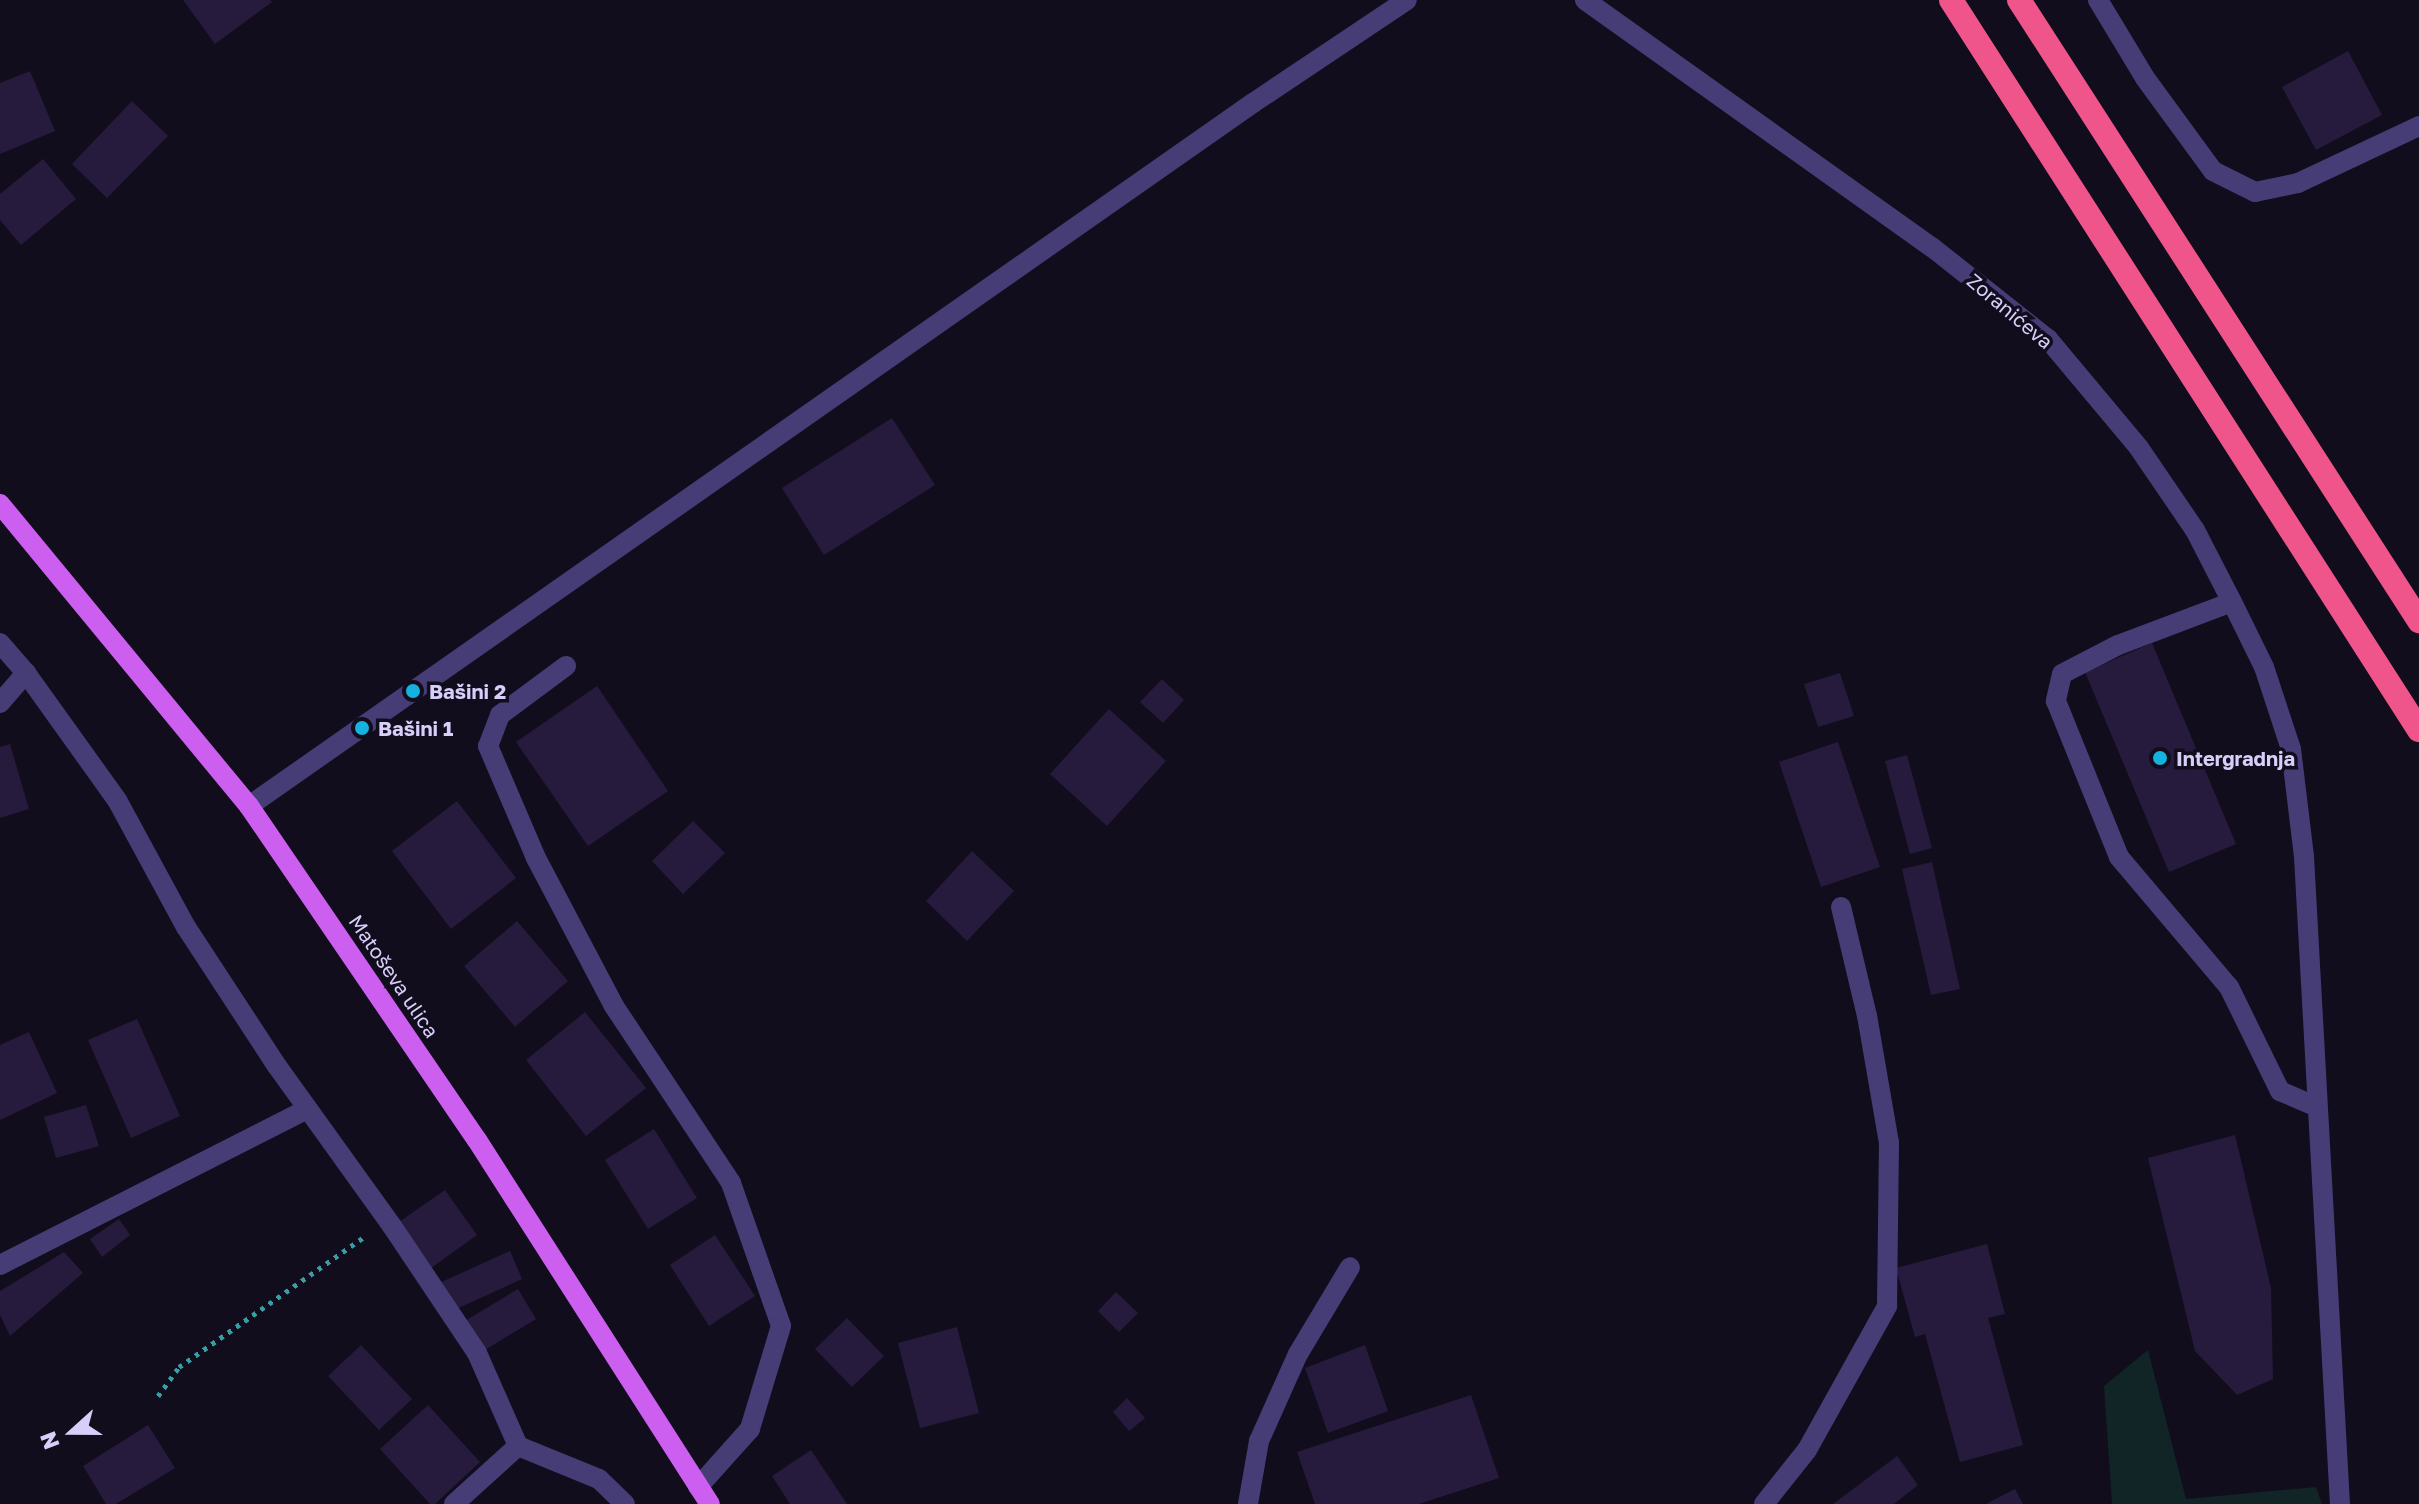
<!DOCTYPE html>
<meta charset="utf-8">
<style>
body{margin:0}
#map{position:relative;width:2419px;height:1504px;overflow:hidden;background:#120d1d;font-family:"Golos Text",sans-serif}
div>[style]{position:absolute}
.green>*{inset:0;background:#112426}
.building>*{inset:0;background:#261b3c}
.path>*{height:5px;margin-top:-2.5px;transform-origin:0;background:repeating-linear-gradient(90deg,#389da4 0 4px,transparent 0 10px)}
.minor>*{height:20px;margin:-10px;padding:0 10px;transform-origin:10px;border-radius:10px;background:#463d77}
.major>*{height:20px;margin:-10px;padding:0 10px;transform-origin:10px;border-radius:10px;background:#cc5ff0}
.highway>*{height:24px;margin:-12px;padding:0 12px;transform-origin:12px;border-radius:12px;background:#ef548b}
.dots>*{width:22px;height:22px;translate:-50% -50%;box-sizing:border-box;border:4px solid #120d1d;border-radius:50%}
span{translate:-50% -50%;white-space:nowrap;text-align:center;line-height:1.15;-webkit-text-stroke:7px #120d1d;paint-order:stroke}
.street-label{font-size:20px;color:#d8cefa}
.poi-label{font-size:20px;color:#d8cefa;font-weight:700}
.left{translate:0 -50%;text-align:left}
.north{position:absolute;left:32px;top:1392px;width:80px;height:80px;-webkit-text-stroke:6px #120d1d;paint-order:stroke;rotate:249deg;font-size:22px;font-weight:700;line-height:32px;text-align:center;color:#d8cefa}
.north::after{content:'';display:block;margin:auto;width:28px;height:36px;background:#d8cefa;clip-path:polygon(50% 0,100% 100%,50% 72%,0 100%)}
</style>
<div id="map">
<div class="green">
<div style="clip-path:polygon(2148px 1350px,2186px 1499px,2316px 1487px,2322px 1504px,2112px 1504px,2104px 1386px)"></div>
</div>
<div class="building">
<div style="clip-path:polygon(183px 0,270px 0,272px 2px,215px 44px)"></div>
<div style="clip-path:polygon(2348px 51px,2382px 115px,2316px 150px,2282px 87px)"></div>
<div style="clip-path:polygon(30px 71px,55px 131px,0 154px,0 83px)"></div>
<div style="clip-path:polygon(132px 101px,168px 136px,107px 198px,72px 164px)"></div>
<div style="clip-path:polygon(43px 159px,76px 199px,21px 245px,0 220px,0 194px)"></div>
<div style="clip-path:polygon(892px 418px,935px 485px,824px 555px,782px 488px)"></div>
<div style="clip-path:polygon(2152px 643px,2236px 844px,2169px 872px,2085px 672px)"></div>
<div style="clip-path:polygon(1840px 673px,1854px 716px,1818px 727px,1804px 684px)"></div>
<div style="clip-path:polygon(1162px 679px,1184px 700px,1163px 723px,1140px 702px)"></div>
<div style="clip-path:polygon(597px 686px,668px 791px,588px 846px,516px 742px)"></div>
<div style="clip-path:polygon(1109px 709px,1166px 761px,1107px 826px,1050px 774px)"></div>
<div style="clip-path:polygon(1838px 742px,1880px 867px,1821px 887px,1779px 762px)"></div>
<div style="clip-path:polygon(10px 744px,29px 809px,0 818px,0 747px)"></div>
<div style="clip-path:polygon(1907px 755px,1932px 848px,1910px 854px,1885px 761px)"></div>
<div style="clip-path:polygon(457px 801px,516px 878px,451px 929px,392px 851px)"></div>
<div style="clip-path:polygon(693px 821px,725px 853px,683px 894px,652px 861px)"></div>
<div style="clip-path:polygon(972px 851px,1014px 891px,967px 941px,926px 901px)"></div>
<div style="clip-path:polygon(1932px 862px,1960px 989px,1931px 995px,1902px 869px)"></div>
<div style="clip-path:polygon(517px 921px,568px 981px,515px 1027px,464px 966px)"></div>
<div style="clip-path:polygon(585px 1012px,646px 1088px,586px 1136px,526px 1060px)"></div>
<div style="clip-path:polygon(137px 1019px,180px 1116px,131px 1138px,88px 1040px)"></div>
<div style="clip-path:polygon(29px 1032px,57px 1093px,0 1120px,0 1045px)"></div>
<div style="clip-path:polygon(86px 1105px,99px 1146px,56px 1158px,44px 1117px)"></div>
<div style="clip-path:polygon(654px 1129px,697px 1198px,648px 1229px,605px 1160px)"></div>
<div style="clip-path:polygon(2235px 1135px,2271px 1288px,2273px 1379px,2237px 1395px,2195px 1351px,2148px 1158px)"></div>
<div style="clip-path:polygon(445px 1190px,477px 1235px,431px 1268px,399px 1222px)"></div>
<div style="clip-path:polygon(119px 1219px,130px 1235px,102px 1257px,90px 1239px)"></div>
<div style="clip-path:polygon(715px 1235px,755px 1296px,709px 1326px,670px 1265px)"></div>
<div style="clip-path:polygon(1987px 1244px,2005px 1314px,1988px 1318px,2023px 1445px,1960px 1462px,1925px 1334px,1915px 1337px,1896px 1268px)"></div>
<div style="clip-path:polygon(510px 1251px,522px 1279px,450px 1312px,437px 1284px)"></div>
<div style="clip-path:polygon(64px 1252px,83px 1273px,10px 1336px,0 1315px,0 1291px)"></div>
<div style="clip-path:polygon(518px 1289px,536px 1319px,483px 1351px,465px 1321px)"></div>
<div style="clip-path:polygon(1116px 1292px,1138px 1313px,1119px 1332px,1098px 1311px)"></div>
<div style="clip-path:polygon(847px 1318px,884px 1356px,852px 1387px,815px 1349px)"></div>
<div style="clip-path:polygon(957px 1327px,979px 1413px,920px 1428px,898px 1343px)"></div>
<div style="clip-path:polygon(361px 1345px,412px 1399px,379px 1430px,328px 1376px)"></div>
<div style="clip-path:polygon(1365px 1345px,1388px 1411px,1328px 1433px,1305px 1368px)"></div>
<div style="clip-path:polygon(1471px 1395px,1499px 1478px,1419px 1504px,1315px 1504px,1297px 1452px)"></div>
<div style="clip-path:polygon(1127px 1398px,1145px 1418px,1129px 1431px,1113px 1412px)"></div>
<div style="clip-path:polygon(428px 1405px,480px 1462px,435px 1504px,430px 1504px,380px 1449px)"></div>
<div style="clip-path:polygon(148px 1425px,175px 1468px,116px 1504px,106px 1504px,83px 1466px)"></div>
<div style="clip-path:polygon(811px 1450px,847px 1504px,790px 1504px,772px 1476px)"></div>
<div style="clip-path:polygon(1897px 1456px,1918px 1485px,1894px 1504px,1833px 1504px)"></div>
<div style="clip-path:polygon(2015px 1489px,2023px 1504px,1986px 1504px)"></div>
</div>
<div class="path">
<div style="left:158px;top:1396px;width:36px;rotate:-54deg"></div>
<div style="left:179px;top:1367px;width:226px;rotate:-35.1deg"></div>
</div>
<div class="minor">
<div style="left:1585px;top:0;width:427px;rotate:35.5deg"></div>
<div style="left:1933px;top:248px;width:147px;rotate:38.4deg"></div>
<div style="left:2048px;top:339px;width:142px;rotate:50.1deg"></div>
<div style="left:2139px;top:448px;width:99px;rotate:55.7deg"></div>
<div style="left:2195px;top:530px;width:81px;rotate:62.8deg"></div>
<div style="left:2232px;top:602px;width:72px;rotate:63.8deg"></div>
<div style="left:2264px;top:667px;width:86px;rotate:71.8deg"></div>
<div style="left:2291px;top:749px;width:109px;rotate:83.1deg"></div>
<div style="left:2304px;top:857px;width:648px;rotate:86.82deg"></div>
<div style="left:2098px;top:0;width:91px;rotate:58.9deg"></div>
<div style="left:2145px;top:78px;width:115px;rotate:53.8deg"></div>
<div style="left:2213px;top:171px;width:47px;rotate:26.6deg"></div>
<div style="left:2255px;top:192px;width:44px;rotate:-11.8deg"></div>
<div style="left:2298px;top:183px;width:134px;rotate:-25.2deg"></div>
<div style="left:2232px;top:602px;width:122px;rotate:159.3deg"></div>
<div style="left:2118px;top:645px;width:63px;rotate:152.6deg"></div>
<div style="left:2062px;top:674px;width:28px;rotate:103deg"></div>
<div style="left:2056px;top:701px;width:168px;rotate:68deg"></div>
<div style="left:2119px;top:857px;width:170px;rotate:49.8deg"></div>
<div style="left:2229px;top:987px;width:116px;rotate:63.9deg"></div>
<div style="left:2280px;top:1091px;width:40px;rotate:23.4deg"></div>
<div style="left:0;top:643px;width:40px;rotate:49deg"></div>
<div style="left:26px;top:673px;width:156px;rotate:54.4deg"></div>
<div style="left:117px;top:800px;width:145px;rotate:61.5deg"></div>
<div style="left:186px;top:927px;width:166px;rotate:56.8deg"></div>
<div style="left:277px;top:1066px;width:197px;rotate:54.3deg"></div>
<div style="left:392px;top:1226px;width:153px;rotate:56.2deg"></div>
<div style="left:477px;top:1353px;width:102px;rotate:66.2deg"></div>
<div style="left:566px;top:666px;width:82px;rotate:143.4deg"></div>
<div style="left:500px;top:715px;width:33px;rotate:111deg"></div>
<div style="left:488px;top:746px;width:122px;rotate:66.8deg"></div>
<div style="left:536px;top:858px;width:167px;rotate:62.2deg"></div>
<div style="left:614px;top:1006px;width:212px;rotate:56.5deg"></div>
<div style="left:731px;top:1183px;width:151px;rotate:70.7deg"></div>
<div style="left:781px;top:1326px;width:108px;rotate:106.8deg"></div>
<div style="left:750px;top:1429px;width:78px;rotate:131.9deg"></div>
<div style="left:0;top:703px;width:40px;rotate:-49deg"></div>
<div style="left:249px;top:806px;width:1226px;rotate:-35deg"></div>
<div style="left:1253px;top:103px;width:185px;rotate:-33.8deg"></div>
<div style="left:0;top:1265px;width:345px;rotate:-26.9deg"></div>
<div style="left:454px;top:1504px;width:86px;rotate:-42.2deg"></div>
<div style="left:518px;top:1446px;width:87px;rotate:22.2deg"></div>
<div style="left:599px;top:1479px;width:36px;rotate:44deg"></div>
<div style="left:1248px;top:1504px;width:64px;rotate:-80.1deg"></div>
<div style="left:1259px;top:1441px;width:95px;rotate:-65.9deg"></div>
<div style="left:1298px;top:1354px;width:101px;rotate:-59.1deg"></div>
<div style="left:1764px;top:1504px;width:69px;rotate:-51.5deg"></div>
<div style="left:1807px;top:1450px;width:165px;rotate:-60.9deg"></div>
<div style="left:1887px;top:1306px;width:163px;rotate:-89.3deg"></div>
<div style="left:1889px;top:1143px;width:129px;rotate:-99.8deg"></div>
<div style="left:1867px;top:1016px;width:112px;rotate:-103.4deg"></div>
</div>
<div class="major">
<div style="left:0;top:504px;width:391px;rotate:50.5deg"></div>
<div style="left:249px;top:806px;width:404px;rotate:55.7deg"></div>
<div style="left:477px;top:1140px;width:432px;rotate:57.4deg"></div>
</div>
<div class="highway">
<div style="left:1951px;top:0;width:867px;rotate:57.34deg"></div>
<div style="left:2019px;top:0;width:739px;rotate:57.21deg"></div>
</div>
<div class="dots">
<div style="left:413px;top:691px;background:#15b1df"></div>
<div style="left:362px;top:728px;background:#15b1df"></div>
<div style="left:2160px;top:758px;background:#15b1df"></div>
</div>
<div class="street-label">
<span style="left:2010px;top:311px;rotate:40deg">Zoranićeva</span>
<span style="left:394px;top:976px;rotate:56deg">Matoševa ulica</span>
</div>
<div class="poi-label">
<span class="left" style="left:429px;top:691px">Bašini 2</span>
<span class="left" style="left:378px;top:728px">Bašini 1</span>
<span class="left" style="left:2176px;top:758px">Intergradnja</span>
</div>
<div class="north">N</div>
</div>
